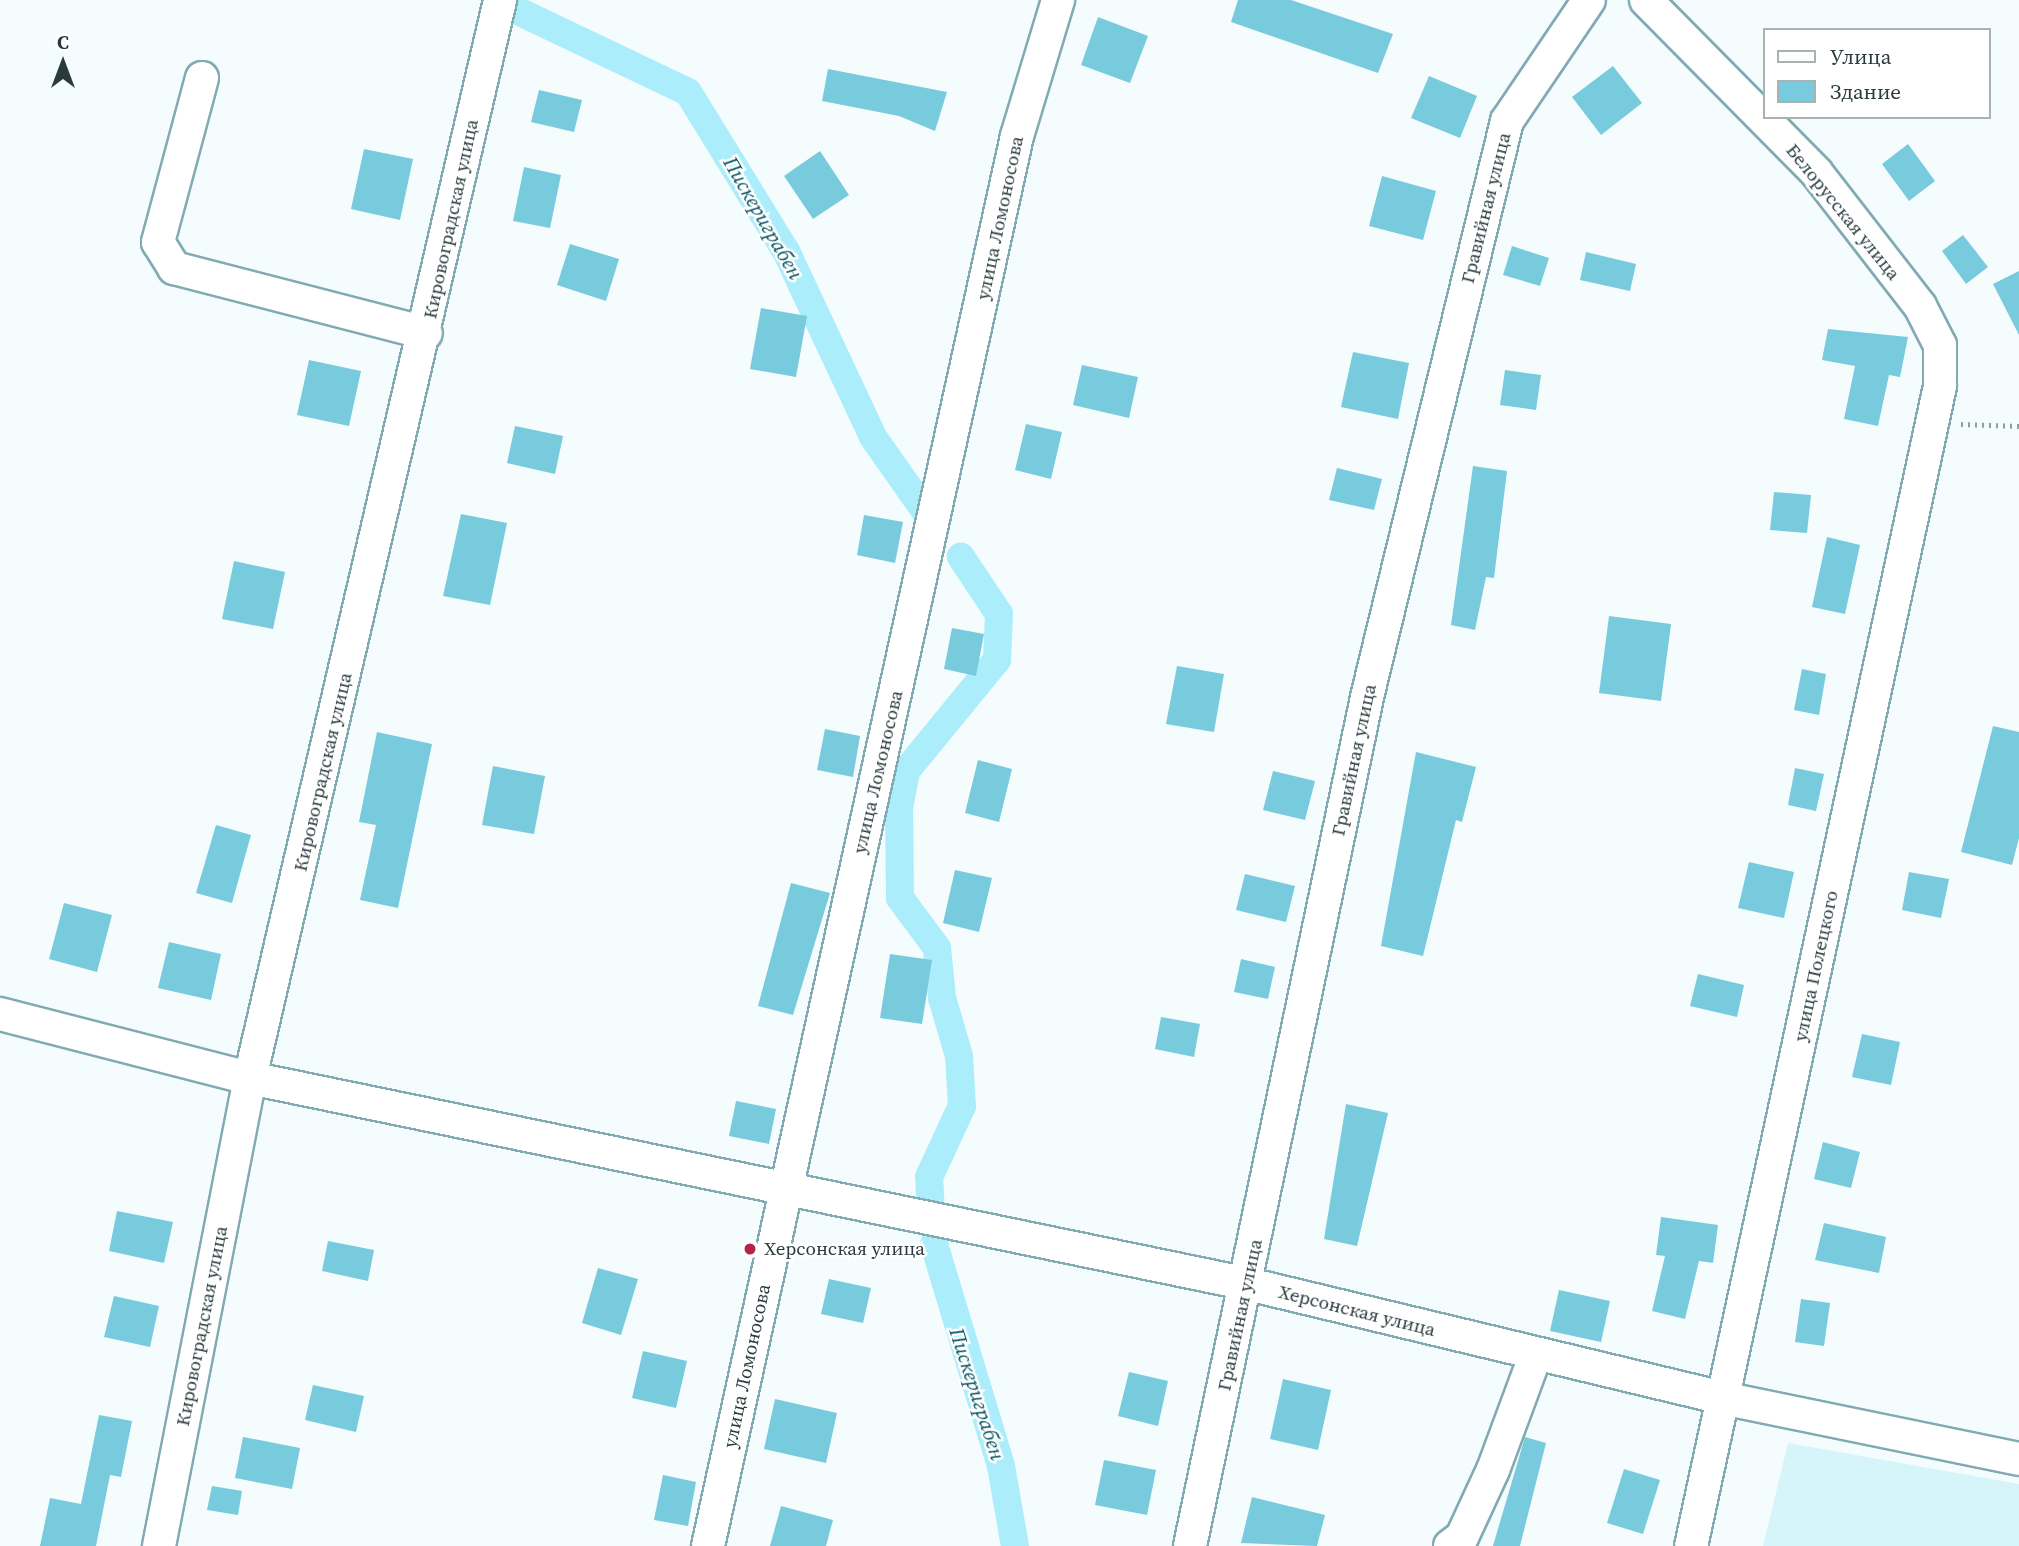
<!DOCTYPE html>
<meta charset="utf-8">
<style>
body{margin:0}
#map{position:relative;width:2019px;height:1546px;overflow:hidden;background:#f4fcfe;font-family:"Source Serif 4",serif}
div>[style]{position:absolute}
.built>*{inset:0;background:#d6f5fb}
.canal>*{height:28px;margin:-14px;padding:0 14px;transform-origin:14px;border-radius:14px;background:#acedfb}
.building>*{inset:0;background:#77cbdd}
.path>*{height:4.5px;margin-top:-2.25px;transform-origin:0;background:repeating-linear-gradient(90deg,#919da0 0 2px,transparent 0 7px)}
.roads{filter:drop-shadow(2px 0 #81aab3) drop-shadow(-2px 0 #81aab3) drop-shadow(0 2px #81aab3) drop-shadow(0 -2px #81aab3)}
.minor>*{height:32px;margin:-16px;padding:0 16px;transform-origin:16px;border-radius:16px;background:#fff}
.dots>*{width:19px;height:19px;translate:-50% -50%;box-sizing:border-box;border:4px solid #fff;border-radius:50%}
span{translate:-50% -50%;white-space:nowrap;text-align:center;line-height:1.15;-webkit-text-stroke:5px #fff;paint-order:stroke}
.street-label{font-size:19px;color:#2a3b3e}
.poi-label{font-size:19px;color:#2a3b3e}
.left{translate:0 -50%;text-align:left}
.water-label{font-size:21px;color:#01505d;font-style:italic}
.legend{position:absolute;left:1763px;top:28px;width:228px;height:91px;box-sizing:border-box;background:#fff;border:2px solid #aab1b2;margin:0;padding:9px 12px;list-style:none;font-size:21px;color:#2a3b3e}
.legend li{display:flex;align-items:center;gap:14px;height:35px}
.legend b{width:35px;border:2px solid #aab1b2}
.north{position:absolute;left:28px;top:28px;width:70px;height:70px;-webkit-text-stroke:5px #fff;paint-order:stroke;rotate:0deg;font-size:19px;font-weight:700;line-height:28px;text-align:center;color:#2a3b3e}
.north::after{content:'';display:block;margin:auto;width:24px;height:32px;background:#2a3b3e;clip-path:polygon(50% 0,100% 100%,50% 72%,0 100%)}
</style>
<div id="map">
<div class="built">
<div style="clip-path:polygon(1788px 1443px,2019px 1484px,2019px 1546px,1763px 1546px)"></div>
</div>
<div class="canal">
<div style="left:518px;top:11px;width:188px;rotate:25.5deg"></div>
<div style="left:688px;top:92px;width:187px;rotate:58.4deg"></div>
<div style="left:786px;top:251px;width:205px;rotate:64.9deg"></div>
<div style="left:873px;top:437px;width:90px;rotate:54.9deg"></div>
<div style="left:931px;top:1213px;width:36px;rotate:-93deg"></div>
<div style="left:929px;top:1177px;width:78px;rotate:-65.1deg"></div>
<div style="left:962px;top:1106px;width:50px;rotate:-93.4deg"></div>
<div style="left:959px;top:1056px;width:60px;rotate:-106.3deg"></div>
<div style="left:942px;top:998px;width:50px;rotate:-95.7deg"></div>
<div style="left:937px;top:948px;width:62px;rotate:-126.5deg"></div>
<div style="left:900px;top:898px;width:90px;rotate:-90.6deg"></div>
<div style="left:899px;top:808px;width:38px;rotate:-79deg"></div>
<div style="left:906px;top:771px;width:144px;rotate:-50.7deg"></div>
<div style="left:997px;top:660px;width:46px;rotate:-87.5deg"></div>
<div style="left:999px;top:614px;width:69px;rotate:-123.7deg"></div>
<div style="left:934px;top:1244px;width:232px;rotate:73.2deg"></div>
<div style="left:1001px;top:1466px;width:81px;rotate:80.1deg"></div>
</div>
<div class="building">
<div style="clip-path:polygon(1238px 0,1291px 0,1393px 34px,1378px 73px,1231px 22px)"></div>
<div style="clip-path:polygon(1098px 17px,1148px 36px,1130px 83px,1081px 65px)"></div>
<div style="clip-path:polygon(1613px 66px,1642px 103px,1601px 135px,1572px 97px)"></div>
<div style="clip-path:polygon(828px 69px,947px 92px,935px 131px,899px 116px,822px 101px)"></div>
<div style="clip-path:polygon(1429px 76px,1477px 96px,1460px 138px,1411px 118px)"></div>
<div style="clip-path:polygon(539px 90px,582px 100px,574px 132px,531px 122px)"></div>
<div style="clip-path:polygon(1908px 144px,1935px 181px,1909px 201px,1882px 164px)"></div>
<div style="clip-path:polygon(364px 149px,413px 159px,400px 220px,351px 209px)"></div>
<div style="clip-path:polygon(820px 151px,849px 195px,813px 219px,784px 176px)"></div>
<div style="clip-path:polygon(524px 167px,561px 175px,550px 228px,513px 221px)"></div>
<div style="clip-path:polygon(1382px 176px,1436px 191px,1423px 240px,1369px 226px)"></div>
<div style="clip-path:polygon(1963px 235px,1988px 267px,1966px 284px,1942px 251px)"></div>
<div style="clip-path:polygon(570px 244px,619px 259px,606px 301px,557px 285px)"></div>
<div style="clip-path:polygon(1512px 246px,1549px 258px,1540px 286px,1503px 275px)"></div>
<div style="clip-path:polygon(1586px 252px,1636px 264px,1630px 291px,1580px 280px)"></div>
<div style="clip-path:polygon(2019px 271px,2019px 335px,1993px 284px)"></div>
<div style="clip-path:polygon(761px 308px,807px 316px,796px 377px,750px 369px)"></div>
<div style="clip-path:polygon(1828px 329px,1908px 337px,1900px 377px,1889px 375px,1878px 426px,1844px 419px,1855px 366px,1822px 360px)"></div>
<div style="clip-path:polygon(1353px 352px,1409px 363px,1398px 419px,1341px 407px)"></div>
<div style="clip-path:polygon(309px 360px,361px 371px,349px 426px,297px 415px)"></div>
<div style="clip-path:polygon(1082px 365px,1138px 377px,1129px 418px,1073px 405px)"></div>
<div style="clip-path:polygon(1505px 370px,1541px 375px,1536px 410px,1500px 405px)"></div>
<div style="clip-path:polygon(1026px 424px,1062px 432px,1051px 479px,1015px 470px)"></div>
<div style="clip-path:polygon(515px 426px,563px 436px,555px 474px,507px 463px)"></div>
<div style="clip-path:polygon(1473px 466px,1507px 471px,1494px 578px,1486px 577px,1475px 630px,1451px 625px)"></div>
<div style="clip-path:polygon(1337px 468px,1382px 479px,1374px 510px,1329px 500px)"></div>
<div style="clip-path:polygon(1774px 492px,1811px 495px,1807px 533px,1770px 530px)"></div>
<div style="clip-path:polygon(461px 514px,507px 523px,490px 605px,443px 596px)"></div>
<div style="clip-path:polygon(864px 515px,903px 522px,895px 563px,857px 555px)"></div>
<div style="clip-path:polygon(1827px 537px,1860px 545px,1845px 614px,1812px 607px)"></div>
<div style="clip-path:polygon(234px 561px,285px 572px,273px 629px,222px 619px)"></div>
<div style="clip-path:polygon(1609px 616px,1671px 624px,1661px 701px,1599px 693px)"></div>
<div style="clip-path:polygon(952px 628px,984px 634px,976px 676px,944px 669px)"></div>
<div style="clip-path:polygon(1177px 666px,1224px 674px,1214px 732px,1166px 724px)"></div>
<div style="clip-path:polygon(1802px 669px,1826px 674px,1819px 715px,1794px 710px)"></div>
<div style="clip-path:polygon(1993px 726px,2019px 732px,2019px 838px,2012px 865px,1961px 852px)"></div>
<div style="clip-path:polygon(825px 729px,860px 736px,853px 777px,817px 770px)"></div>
<div style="clip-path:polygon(377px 732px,432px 744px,398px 908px,360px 900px,376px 825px,359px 822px)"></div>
<div style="clip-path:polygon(1416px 752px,1476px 767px,1462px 822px,1456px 820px,1423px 956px,1381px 946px)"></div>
<div style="clip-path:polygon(978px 760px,1012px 769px,999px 822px,965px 813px)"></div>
<div style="clip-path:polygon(493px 766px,545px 776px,534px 834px,482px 825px)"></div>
<div style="clip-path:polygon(1795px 768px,1824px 774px,1816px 811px,1788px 805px)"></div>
<div style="clip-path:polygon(1273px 771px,1315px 781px,1305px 820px,1263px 810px)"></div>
<div style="clip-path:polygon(216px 825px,251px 835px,232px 903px,196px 893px)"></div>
<div style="clip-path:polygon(1749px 862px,1794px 872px,1784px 918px,1738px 908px)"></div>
<div style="clip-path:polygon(955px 870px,992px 878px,979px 932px,943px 923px)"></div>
<div style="clip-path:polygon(1909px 872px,1949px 879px,1941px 918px,1902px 910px)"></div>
<div style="clip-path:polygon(1245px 874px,1295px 886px,1286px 922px,1236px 910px)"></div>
<div style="clip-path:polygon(791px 883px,830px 893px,793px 1015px,758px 1006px)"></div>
<div style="clip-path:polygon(64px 903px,112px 915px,97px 972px,49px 959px)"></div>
<div style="clip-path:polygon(169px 942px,221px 954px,211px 1000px,158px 988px)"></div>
<div style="clip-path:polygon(890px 954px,932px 960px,922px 1024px,880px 1018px)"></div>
<div style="clip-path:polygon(1241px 959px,1275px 967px,1268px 999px,1234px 992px)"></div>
<div style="clip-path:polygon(1698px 974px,1744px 985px,1737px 1017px,1690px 1006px)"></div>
<div style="clip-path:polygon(1161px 1017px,1200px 1024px,1194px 1057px,1155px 1049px)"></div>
<div style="clip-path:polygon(1862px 1034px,1900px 1042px,1891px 1085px,1852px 1077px)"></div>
<div style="clip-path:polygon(736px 1101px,776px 1109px,769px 1144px,729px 1136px)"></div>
<div style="clip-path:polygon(1346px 1104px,1388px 1113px,1357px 1246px,1324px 1239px)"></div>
<div style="clip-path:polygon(1823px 1142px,1860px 1152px,1851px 1188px,1814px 1179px)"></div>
<div style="clip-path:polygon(117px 1211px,173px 1222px,164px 1263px,109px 1251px)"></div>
<div style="clip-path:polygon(1661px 1217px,1718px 1225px,1713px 1263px,1699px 1261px,1685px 1319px,1652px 1311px,1665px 1256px,1656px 1255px)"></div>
<div style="clip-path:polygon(1824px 1223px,1886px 1237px,1879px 1273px,1815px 1260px)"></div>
<div style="clip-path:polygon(328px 1241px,374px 1250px,368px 1281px,322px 1271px)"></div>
<div style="clip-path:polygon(598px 1268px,638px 1279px,621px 1335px,582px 1323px)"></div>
<div style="clip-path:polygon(829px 1279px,871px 1288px,863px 1323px,821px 1314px)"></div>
<div style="clip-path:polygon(1559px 1290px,1610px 1301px,1601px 1342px,1550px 1331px)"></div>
<div style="clip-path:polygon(114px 1296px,159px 1306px,150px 1347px,104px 1337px)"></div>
<div style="clip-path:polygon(1801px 1299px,1830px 1303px,1824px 1346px,1795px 1342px)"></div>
<div style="clip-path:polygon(643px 1351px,687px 1361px,676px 1408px,632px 1398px)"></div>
<div style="clip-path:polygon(1129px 1372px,1168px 1381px,1158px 1426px,1118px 1416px)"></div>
<div style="clip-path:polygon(1283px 1379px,1331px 1390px,1318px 1450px,1270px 1439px)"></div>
<div style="clip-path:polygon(313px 1385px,364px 1396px,356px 1432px,305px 1420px)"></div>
<div style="clip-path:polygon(775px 1399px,837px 1413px,826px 1463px,764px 1449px)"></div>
<div style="clip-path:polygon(99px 1415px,132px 1421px,121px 1477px,110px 1475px,96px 1546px,40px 1546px,50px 1498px,81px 1504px)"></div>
<div style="clip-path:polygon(243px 1437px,300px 1448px,292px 1489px,235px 1478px)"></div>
<div style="clip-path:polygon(1525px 1437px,1546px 1443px,1520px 1546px,1493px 1546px)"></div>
<div style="clip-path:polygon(1104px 1460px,1156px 1470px,1147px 1515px,1095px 1505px)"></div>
<div style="clip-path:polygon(1624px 1469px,1660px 1480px,1643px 1534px,1607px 1523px)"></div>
<div style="clip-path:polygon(663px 1475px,696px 1482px,688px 1526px,654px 1520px)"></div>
<div style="clip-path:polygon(212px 1486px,242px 1491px,238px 1515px,207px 1510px)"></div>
<div style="clip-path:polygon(1252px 1497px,1325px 1515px,1317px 1546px,1241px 1543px)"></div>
<div style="clip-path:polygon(781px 1506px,833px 1520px,826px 1546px,770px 1546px)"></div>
</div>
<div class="path">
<div style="left:1961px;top:424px;width:58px;rotate:2deg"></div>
</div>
<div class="roads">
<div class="minor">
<div style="left:1646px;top:0;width:242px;rotate:45.3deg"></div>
<div style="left:1816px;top:172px;width:170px;rotate:52.2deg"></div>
<div style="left:1920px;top:306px;width:44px;rotate:62.9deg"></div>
<div style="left:1940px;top:345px;width:41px;rotate:90deg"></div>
<div style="left:1940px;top:386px;width:1186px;rotate:102.11deg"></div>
<div style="left:202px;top:78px;width:170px;rotate:105deg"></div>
<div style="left:158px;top:242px;width:31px;rotate:58deg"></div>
<div style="left:174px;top:268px;width:260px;rotate:14.5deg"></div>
<div style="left:0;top:1014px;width:258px;rotate:14.4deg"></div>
<div style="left:250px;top:1078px;width:1019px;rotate:11.66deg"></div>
<div style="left:1248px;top:1284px;width:488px;rotate:13.5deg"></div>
<div style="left:1722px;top:1398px;width:303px;rotate:11.6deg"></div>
<div style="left:159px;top:1546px;width:477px;rotate:-79deg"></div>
<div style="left:250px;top:1078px;width:1107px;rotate:-76.94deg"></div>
<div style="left:708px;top:1546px;width:1443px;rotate:-77.64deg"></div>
<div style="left:1017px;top:136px;width:142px;rotate:-73.2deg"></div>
<div style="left:1190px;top:1546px;width:867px;rotate:-78.22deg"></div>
<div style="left:1367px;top:697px;width:593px;rotate:-76.34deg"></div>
<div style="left:1507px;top:121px;width:146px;rotate:-55.9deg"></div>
<div style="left:1450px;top:1546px;width:15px;rotate:-37deg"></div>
<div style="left:1462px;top:1537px;width:74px;rotate:-65.2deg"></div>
<div style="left:1493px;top:1470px;width:124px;rotate:-69.7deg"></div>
</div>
</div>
<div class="dots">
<div style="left:750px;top:1249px;background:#b5244c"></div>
</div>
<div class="street-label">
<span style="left:1486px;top:208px;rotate:-76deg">Гравийная улица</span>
<span style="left:1843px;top:212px;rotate:51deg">Белорусская улица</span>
<span style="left:1000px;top:218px;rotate:-78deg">улица Ломоносова</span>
<span style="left:451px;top:219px;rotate:-78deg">Кировоградская улица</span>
<span style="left:1354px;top:760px;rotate:-78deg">Гравийная улица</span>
<span style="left:323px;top:772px;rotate:-77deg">Кировоградская улица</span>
<span style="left:878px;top:772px;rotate:-77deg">улица Ломоносова</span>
<span style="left:1816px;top:966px;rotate:-78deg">улица Полецкого</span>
<span style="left:1357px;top:1311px;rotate:14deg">Херсонская улица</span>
<span style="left:1240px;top:1315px;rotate:-78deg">Гравийная улица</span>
<span style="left:202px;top:1326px;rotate:-79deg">Кировоградская улица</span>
<span style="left:747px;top:1366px;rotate:-78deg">улица Ломоносова</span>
</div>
<div class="poi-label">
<span class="left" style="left:764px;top:1249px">Херсонская улица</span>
</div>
<div class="water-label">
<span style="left:763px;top:218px;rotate:60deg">Пискериграбен</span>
<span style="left:977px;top:1394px;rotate:72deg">Пискериграбен</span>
</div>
<ul class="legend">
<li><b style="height:9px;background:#fff"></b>Улица</li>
<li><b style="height:19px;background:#77cbdd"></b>Здание</li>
</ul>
<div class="north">С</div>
</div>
